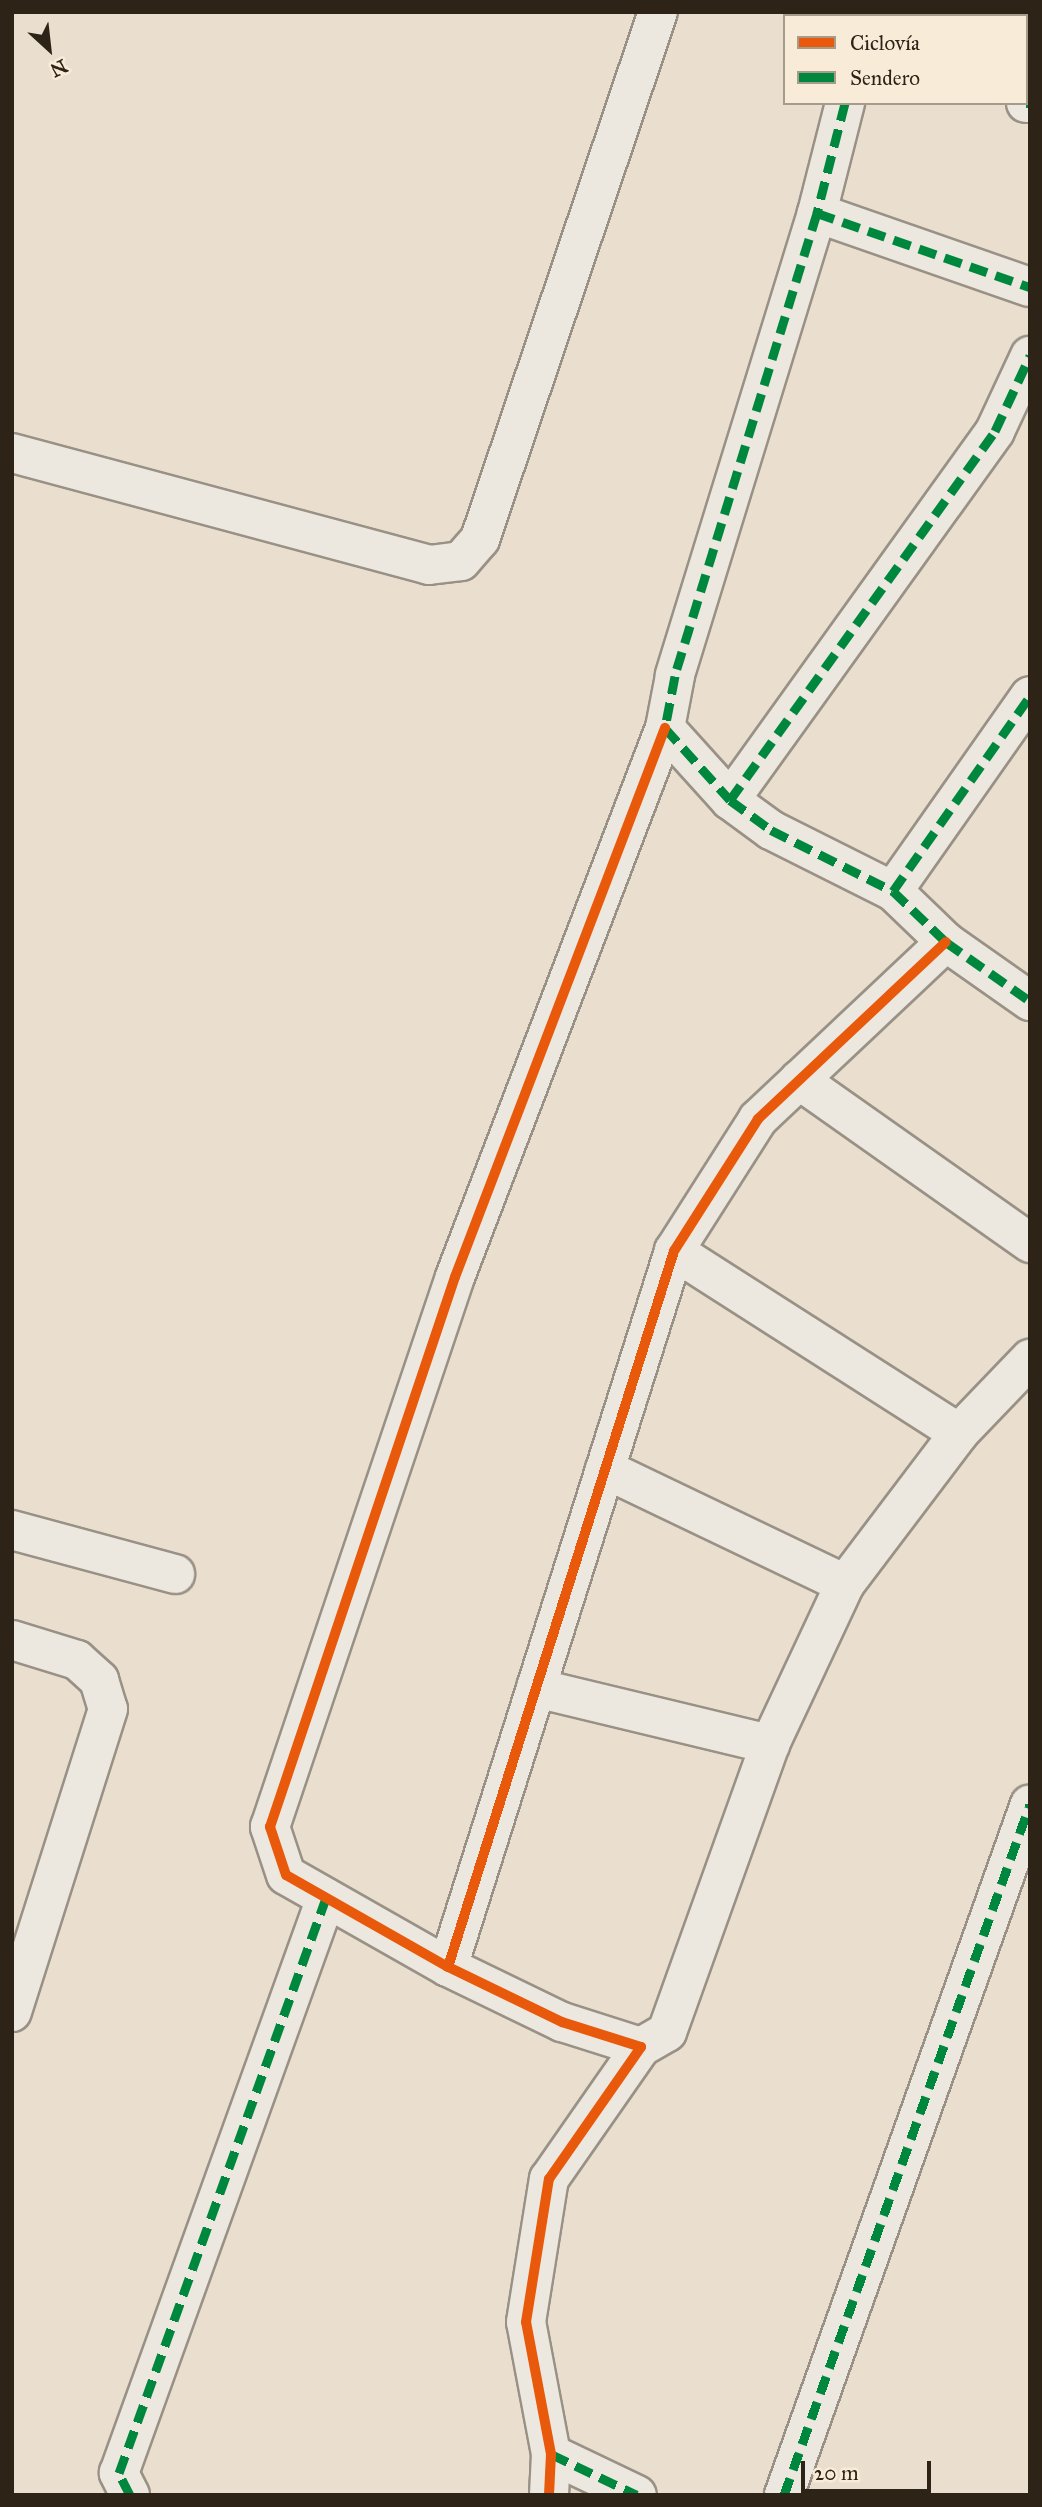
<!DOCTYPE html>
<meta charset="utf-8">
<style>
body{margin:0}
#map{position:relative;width:1042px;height:2507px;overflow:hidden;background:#eadfce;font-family:"IM FELL Great Primer",serif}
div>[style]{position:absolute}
.roads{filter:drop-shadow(2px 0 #999186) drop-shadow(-2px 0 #999186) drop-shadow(0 2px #999186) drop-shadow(0 -2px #999186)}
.minor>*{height:38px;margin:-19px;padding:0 19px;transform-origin:19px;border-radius:19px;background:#ede8df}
.quiet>*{height:9px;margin-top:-4.5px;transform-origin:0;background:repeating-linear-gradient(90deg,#00873e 0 18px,transparent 0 27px)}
.cycleway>*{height:10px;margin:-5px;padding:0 5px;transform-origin:5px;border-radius:5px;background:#e8590c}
span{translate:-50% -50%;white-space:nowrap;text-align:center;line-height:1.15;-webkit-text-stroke:6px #f8ecd8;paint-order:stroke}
.frame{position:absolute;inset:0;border:14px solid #2d2317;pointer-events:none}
.legend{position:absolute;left:783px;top:14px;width:245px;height:91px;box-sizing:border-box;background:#f8ecd8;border:2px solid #a79c8b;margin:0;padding:9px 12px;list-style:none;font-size:21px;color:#2d2317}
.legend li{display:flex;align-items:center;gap:14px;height:35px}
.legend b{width:35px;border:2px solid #a79c8b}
.north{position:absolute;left:14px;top:14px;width:70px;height:70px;-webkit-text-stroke:5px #f8ecd8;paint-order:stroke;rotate:153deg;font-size:19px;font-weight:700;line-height:28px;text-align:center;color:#2d2317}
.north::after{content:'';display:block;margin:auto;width:24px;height:32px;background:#2d2317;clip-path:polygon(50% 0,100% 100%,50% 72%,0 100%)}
.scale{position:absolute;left:801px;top:2461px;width:130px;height:32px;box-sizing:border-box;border:4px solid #2d2317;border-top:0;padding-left:9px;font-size:21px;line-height:24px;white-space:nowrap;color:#2d2317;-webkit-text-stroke:5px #f8ecd8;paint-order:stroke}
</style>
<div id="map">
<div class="roads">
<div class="minor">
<div style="left:868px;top:16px;width:4px;rotate:-76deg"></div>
<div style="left:845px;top:103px;width:114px;rotate:104.3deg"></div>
<div style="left:817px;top:213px;width:484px;rotate:107.1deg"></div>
<div style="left:675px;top:676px;width:53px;rotate:100.9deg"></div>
<div style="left:665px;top:728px;width:97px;rotate:47.9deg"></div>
<div style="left:730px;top:800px;width:51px;rotate:36.2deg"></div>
<div style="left:771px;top:830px;width:136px;rotate:26.6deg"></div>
<div style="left:893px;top:891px;width:74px;rotate:43.9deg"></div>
<div style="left:946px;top:942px;width:103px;rotate:35.1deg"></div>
<div style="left:1026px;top:103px;width:4px"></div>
<div style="left:817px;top:213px;width:225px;rotate:19.2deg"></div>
<div style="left:12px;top:453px;width:432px;rotate:15deg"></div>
<div style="left:429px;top:565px;width:32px;rotate:-7deg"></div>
<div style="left:461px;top:561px;width:29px;rotate:-49deg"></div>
<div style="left:480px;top:539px;width:556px;rotate:-71.34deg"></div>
<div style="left:730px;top:800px;width:454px;rotate:-54.3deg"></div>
<div style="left:995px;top:431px;width:83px;rotate:-65deg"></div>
<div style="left:893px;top:891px;width:238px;rotate:-54.9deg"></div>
<div style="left:799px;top:1080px;width:283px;rotate:35.2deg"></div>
<div style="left:674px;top:1251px;width:338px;rotate:32.6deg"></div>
<div style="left:605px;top:1469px;width:266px;rotate:25.6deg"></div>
<div style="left:12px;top:1530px;width:169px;rotate:15.1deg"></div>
<div style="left:12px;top:1640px;width:68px;rotate:17.1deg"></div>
<div style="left:77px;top:1660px;width:30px;rotate:42deg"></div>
<div style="left:99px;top:1680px;width:30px;rotate:73deg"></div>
<div style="left:108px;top:1709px;width:318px;rotate:107.6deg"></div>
<div style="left:536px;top:1688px;width:241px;rotate:13.5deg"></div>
<div style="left:448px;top:1967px;width:751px;rotate:-72.48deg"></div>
<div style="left:674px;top:1251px;width:156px;rotate:-57.5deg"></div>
<div style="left:758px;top:1119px;width:258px;rotate:-43.3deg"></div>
<div style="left:641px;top:2047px;width:30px;rotate:-30deg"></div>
<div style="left:667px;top:2032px;width:306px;rotate:-70.3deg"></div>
<div style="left:770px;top:1744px;width:177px;rotate:-64.9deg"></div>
<div style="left:845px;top:1584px;width:189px;rotate:-52.9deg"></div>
<div style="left:959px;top:1433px;width:103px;rotate:-46.2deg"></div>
<div style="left:551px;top:2454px;width:95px;rotate:25.5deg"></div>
<div style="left:130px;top:2495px;width:25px;rotate:-117deg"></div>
<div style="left:119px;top:2473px;width:611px;rotate:-70.2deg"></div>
<div style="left:549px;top:2495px;width:41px;rotate:-87.2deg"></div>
<div style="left:551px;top:2454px;width:134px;rotate:-100.7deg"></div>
<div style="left:526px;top:2322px;width:145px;rotate:-80.9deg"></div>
<div style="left:549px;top:2179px;width:161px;rotate:-55.1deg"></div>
<div style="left:641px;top:2047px;width:83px;rotate:-162.4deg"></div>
<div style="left:562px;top:2022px;width:127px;rotate:-154.2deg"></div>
<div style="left:448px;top:1967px;width:186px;rotate:-150.4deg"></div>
<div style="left:286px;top:1875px;width:51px;rotate:-108.4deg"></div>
<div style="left:270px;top:1827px;width:580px;rotate:-71.41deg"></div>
<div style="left:455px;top:1277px;width:588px;rotate:-69.07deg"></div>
<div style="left:784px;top:2495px;width:733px;rotate:-70.4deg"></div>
</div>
</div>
<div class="quiet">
<div style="left:868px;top:16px;width:4px;rotate:-76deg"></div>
<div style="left:845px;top:103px;width:114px;rotate:104.3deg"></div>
<div style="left:817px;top:213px;width:484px;rotate:107.1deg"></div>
<div style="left:675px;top:676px;width:53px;rotate:100.9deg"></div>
<div style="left:665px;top:728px;width:97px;rotate:47.9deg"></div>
<div style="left:730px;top:800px;width:51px;rotate:36.2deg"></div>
<div style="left:771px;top:830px;width:136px;rotate:26.6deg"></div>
<div style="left:893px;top:891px;width:74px;rotate:43.9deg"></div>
<div style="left:946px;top:942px;width:103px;rotate:35.1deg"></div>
<div style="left:1026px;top:103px;width:4px"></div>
<div style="left:817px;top:213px;width:225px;rotate:19.2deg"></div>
<div style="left:730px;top:800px;width:454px;rotate:-54.3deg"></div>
<div style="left:995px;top:431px;width:83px;rotate:-65deg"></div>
<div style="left:893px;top:891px;width:238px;rotate:-54.9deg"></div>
<div style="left:551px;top:2454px;width:95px;rotate:25.5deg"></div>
<div style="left:130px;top:2495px;width:25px;rotate:-117deg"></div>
<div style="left:119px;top:2473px;width:611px;rotate:-70.2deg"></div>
<div style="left:784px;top:2495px;width:733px;rotate:-70.4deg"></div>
</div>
<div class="cycleway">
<div style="left:448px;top:1967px;width:751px;rotate:-72.48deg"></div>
<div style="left:674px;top:1251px;width:156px;rotate:-57.5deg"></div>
<div style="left:758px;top:1119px;width:258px;rotate:-43.3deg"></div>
<div style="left:549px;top:2495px;width:41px;rotate:-87.2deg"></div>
<div style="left:551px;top:2454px;width:134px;rotate:-100.7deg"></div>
<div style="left:526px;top:2322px;width:145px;rotate:-80.9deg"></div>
<div style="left:549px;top:2179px;width:161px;rotate:-55.1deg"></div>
<div style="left:641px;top:2047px;width:83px;rotate:-162.4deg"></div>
<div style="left:562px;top:2022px;width:127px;rotate:-154.2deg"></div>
<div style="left:448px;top:1967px;width:186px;rotate:-150.4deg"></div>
<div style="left:286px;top:1875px;width:51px;rotate:-108.4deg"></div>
<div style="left:270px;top:1827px;width:580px;rotate:-71.41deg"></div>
<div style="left:455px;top:1277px;width:588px;rotate:-69.07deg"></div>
</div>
<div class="frame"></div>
<ul class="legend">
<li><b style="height:9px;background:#e8590c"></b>Ciclovía</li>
<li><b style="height:9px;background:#00873e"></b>Sendero</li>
</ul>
<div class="north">N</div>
<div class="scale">20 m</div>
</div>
